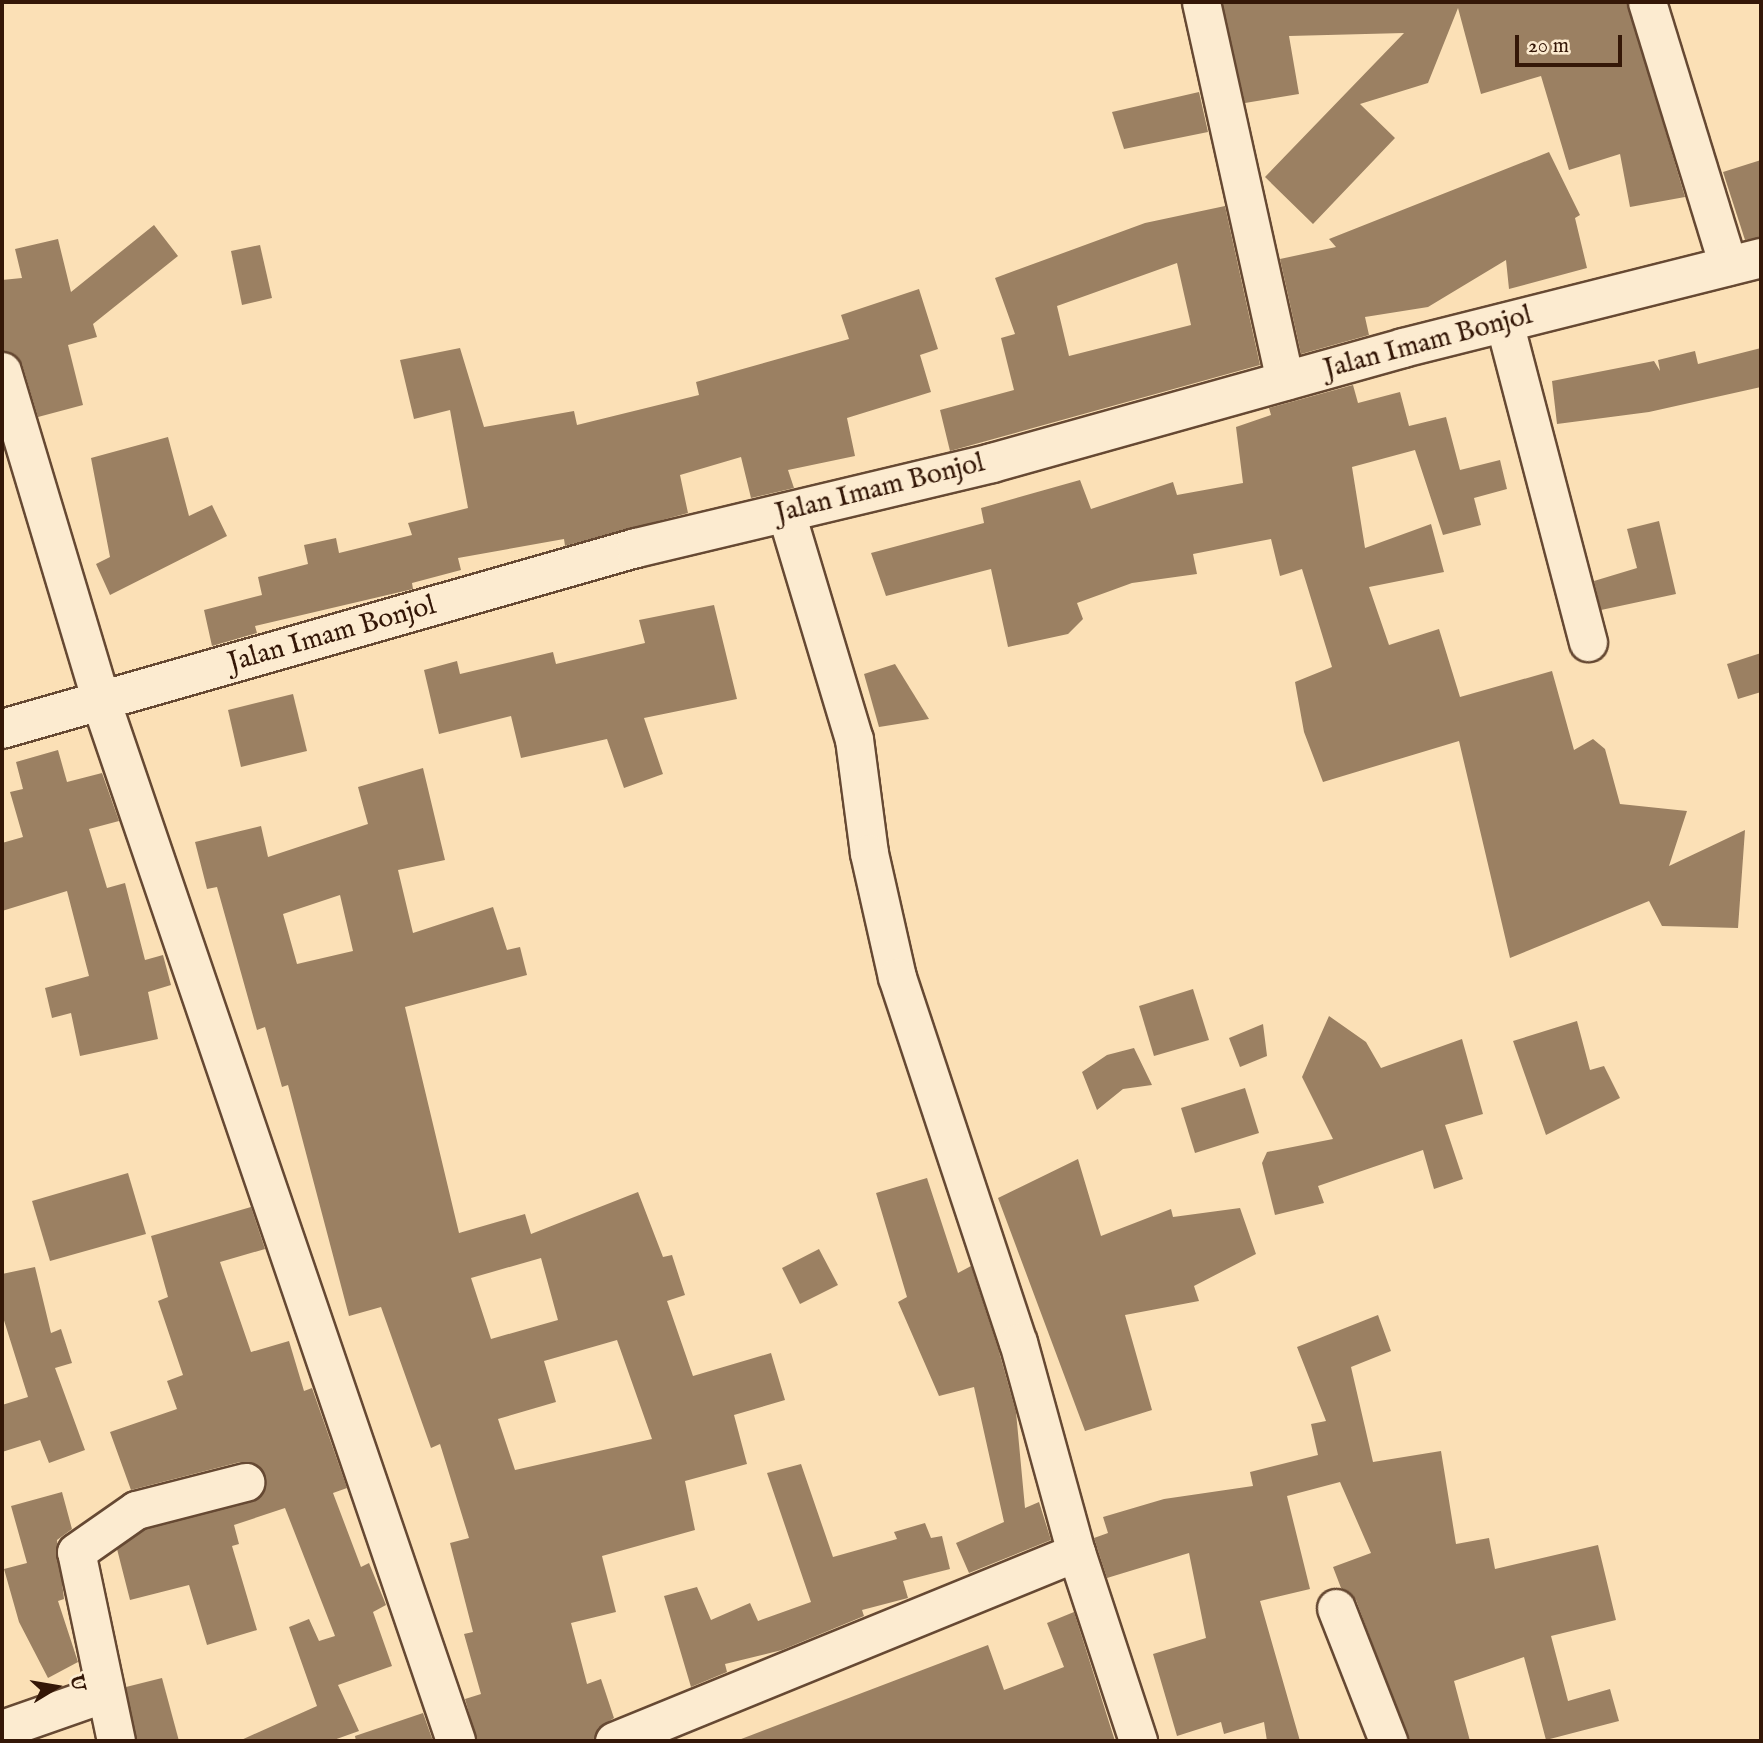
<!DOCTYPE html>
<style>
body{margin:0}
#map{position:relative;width:1763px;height:1743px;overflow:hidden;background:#fbe0b6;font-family:"IM FELL English",serif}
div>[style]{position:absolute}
.building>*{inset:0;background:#9b8062}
.roads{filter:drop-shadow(2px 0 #664933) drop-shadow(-2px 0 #664933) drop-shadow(0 2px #664933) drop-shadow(0 -2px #664933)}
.minor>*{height:37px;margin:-18.5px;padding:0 18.5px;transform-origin:18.5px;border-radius:18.5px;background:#fcebd0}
.tertiary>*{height:38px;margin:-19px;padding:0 19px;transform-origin:19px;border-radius:19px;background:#fcebd0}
.secondary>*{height:38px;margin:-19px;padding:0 19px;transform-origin:19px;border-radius:19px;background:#fcebd0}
span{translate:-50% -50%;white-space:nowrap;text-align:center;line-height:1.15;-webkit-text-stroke:6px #fcebd0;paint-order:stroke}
.street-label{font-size:28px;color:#341707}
.frame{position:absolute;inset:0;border:4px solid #341707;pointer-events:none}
.north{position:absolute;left:21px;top:1652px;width:70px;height:70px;-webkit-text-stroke:5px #fcebd0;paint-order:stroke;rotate:79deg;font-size:19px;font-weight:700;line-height:28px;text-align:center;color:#341707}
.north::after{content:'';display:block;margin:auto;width:24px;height:32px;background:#341707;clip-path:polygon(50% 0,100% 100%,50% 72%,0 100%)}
.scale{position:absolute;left:1515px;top:35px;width:107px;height:32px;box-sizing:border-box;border:4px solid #341707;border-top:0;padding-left:9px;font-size:21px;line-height:24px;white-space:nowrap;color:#341707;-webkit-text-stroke:5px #fcebd0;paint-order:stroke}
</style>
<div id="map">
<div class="building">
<div style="clip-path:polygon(1222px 2px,1627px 2px,1685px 197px,1630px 207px,1620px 154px,1569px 170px,1541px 76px,1481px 94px,1458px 8px,1428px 83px,1360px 104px,1395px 138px,1313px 224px,1265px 177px,1404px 33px,1289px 36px,1299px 94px,1245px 103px)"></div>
<div style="clip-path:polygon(1199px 92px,1208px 132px,1124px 149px,1112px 112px)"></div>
<div style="clip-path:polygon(1549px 152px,1580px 215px,1575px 218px,1587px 268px,1509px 289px,1506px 260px,1428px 307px,1365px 317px,1369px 335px,1301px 354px,1280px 259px,1336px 247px,1329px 239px)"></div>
<div style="clip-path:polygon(1761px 160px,1761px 237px,1745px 240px,1723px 172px)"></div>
<div style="clip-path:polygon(evenodd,1225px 206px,1260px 365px,950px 451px,940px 410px,1014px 390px,1001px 338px,1015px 334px,995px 278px,1145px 223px,1225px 206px,1177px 263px,1191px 325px,1069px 356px,1057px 306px,1177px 263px)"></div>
<div style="clip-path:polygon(154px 225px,178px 256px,93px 324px,97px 337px,68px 345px,83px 405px,38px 417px,22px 364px,2px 351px,2px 280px,22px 278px,15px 249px,58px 239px,71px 292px)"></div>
<div style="clip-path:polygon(260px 245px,272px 298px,242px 305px,231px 251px)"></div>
<div style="clip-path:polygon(919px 289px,938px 349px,920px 355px,931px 392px,847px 418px,855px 456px,788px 470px,794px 488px,751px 498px,741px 457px,680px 475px,688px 513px,565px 546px,564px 539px,458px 558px,461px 570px,412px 583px,413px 589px,255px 626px,257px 633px,212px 646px,204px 610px,262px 595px,258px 577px,308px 564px,304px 545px,336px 538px,339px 553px,412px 535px,408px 523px,468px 508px,450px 410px,414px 419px,400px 360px,460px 348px,484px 427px,574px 411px,577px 425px,699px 395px,696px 382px,849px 339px,841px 315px)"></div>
<div style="clip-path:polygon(1761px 348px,1761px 387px,1649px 412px,1557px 424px,1552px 381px,1654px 361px,1660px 371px,1658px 360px,1695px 351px,1698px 364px)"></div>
<div style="clip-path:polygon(1353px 385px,1358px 403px,1400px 392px,1409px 426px,1446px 417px,1460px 470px,1500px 460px,1507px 489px,1474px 498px,1481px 525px,1443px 535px,1415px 450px,1352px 467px,1365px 548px,1431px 524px,1444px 572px,1369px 587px,1389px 645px,1439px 629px,1460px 697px,1552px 671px,1574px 750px,1593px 739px,1605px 749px,1620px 804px,1687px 811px,1669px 866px,1745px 830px,1738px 928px,1662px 926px,1649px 901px,1510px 958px,1459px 741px,1323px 782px,1304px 732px,1295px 682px,1332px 667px,1302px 569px,1280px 576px,1271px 539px,1193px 554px,1197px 574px,1132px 583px,1077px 603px,1083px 619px,1068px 634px,1008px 647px,991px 569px,886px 596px,871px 553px,984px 523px,981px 508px,1080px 480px,1091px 509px,1173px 482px,1177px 495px,1243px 483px,1236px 427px,1271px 415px,1269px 408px)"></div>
<div style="clip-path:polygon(168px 437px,189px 516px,212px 505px,227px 536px,110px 595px,96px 564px,110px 557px,91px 458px)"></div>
<div style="clip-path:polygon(1659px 521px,1676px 594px,1601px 610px,1594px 581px,1637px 568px,1627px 529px)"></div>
<div style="clip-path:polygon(714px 605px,737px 699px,644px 718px,663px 774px,624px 788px,607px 739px,521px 758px,511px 716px,439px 734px,424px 670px,457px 661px,460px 674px,553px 652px,556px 664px,645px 643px,639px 620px)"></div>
<div style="clip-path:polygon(1761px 653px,1761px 692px,1738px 699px,1727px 664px)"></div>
<div style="clip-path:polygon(895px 664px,929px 719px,879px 727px,864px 674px)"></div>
<div style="clip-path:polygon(293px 694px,307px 751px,241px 767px,228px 710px)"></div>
<div style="clip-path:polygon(58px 750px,67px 782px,102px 773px,119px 821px,89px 829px,107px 888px,125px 883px,145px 960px,163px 955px,171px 985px,148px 992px,158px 1039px,80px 1056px,71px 1013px,52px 1018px,45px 988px,89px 976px,67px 891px,2px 911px,2px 843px,23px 837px,10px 792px,23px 789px,16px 762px)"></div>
<div style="clip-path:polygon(evenodd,423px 768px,445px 860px,398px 870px,413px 933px,493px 907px,507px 950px,520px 947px,527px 975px,405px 1007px,459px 1233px,525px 1214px,531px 1234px,638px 1192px,663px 1257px,672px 1255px,685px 1295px,667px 1301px,693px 1376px,771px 1353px,785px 1400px,734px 1415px,747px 1464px,685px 1481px,695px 1530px,602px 1556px,616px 1612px,571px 1623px,587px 1684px,601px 1679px,614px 1718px,598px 1728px,593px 1741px,477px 1741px,465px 1699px,481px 1694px,464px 1634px,473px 1632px,450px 1543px,469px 1538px,440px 1444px,431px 1448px,381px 1307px,349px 1316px,288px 1085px,282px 1087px,265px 1027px,257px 1030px,217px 887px,207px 889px,195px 842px,261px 826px,268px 857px,368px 824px,358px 787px,423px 768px,340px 895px,353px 951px,297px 964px,283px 914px,340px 895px,423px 768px,541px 1258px,558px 1320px,491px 1339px,471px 1278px,541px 1258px,423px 768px,617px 1340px,652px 1439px,515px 1470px,498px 1419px,556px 1402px,544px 1361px,617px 1340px)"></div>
<div style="clip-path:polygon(1193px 989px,1209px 1040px,1154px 1056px,1139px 1006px)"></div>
<div style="clip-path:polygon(1329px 1016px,1366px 1042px,1381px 1068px,1462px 1039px,1483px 1114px,1445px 1125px,1463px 1179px,1434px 1189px,1423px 1150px,1318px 1186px,1324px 1203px,1275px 1215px,1262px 1163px,1267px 1152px,1333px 1139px,1302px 1077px)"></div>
<div style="clip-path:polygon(1577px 1021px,1590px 1070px,1604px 1066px,1620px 1098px,1546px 1135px,1513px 1041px)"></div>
<div style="clip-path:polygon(1263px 1024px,1267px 1056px,1240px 1067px,1229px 1038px)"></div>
<div style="clip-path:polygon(1134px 1048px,1152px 1085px,1123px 1089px,1097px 1110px,1082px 1072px,1107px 1055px)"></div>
<div style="clip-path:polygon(1245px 1088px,1259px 1133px,1195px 1153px,1181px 1108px)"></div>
<div style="clip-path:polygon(1078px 1159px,1101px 1236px,1171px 1209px,1173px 1217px,1240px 1208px,1256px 1254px,1194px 1286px,1199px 1301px,1125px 1315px,1152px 1410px,1085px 1431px,998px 1198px)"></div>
<div style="clip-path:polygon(128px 1173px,146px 1234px,50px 1261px,32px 1201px)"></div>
<div style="clip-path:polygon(927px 1178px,958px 1273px,971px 1266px,998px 1348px,1016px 1412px,1025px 1508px,1039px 1502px,1051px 1540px,969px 1573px,956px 1543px,1004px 1522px,974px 1387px,939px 1396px,898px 1302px,907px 1297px,876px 1193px)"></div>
<div style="clip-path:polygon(251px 1207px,265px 1249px,220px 1262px,251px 1352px,289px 1341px,304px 1391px,312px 1388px,347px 1488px,333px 1493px,361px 1567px,369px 1563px,386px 1605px,373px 1612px,392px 1666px,338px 1685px,359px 1731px,331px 1741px,239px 1741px,317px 1706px,289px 1627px,309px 1619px,319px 1641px,335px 1636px,285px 1508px,234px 1525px,239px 1544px,232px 1546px,257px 1630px,207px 1645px,189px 1585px,130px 1600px,117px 1549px,145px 1529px,250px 1502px,265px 1488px,260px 1468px,240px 1462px,131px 1490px,110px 1432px,177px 1409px,167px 1381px,183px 1375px,158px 1301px,168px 1297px,151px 1236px)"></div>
<div style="clip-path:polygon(819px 1249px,838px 1285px,800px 1304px,782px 1268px)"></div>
<div style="clip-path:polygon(35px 1267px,51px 1333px,61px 1329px,72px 1363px,55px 1368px,85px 1450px,49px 1463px,40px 1440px,2px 1452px,2px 1405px,28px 1397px,2px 1314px,2px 1274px)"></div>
<div style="clip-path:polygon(1378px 1315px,1391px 1351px,1351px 1367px,1373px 1462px,1441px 1451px,1456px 1544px,1489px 1538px,1495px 1569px,1598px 1545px,1616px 1620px,1551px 1636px,1568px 1701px,1610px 1689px,1619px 1721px,1546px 1740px,1524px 1657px,1454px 1681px,1470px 1741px,1409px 1741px,1356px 1600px,1341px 1588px,1333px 1567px,1371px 1553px,1340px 1482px,1287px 1496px,1310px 1589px,1260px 1601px,1300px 1741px,1267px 1741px,1264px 1722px,1224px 1734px,1221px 1722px,1177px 1736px,1153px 1654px,1206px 1638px,1189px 1553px,1107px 1578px,1094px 1538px,1108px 1533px,1103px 1517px,1164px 1499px,1253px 1486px,1250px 1472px,1318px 1455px,1311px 1424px,1326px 1421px,1297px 1347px)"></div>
<div style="clip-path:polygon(801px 1464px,833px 1557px,897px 1539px,894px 1532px,925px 1523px,931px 1538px,942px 1536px,950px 1569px,903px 1581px,908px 1598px,862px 1610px,864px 1616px,782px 1650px,725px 1664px,727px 1672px,691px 1687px,664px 1596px,697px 1587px,711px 1620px,750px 1603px,758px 1621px,811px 1602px,767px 1473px)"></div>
<div style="clip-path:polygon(62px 1492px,72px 1529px,57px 1540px,64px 1599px,58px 1601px,78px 1662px,48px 1678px,19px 1622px,4px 1569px,27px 1563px,11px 1506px)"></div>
<div style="clip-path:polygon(1074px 1612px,1115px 1741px,736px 1741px,988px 1645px,1004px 1690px,1064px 1667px,1047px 1623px)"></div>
<div style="clip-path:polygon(162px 1678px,179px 1741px,136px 1741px,126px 1687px)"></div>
<div style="clip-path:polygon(423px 1713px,433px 1741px,356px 1741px,355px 1736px)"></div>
</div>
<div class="roads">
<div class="minor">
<div style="left:1201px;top:2px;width:388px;rotate:77.5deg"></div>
<div style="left:1647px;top:2px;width:276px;rotate:72.9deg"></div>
<div style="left:1504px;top:322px;width:331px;rotate:75.3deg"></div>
<div style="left:2px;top:371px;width:345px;rotate:73.3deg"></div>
<div style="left:786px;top:513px;width:236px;rotate:73.3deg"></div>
<div style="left:854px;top:739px;width:115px;rotate:82.5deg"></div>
<div style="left:869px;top:853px;width:127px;rotate:77.3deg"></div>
<div style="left:897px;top:977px;width:385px;rotate:71.7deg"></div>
<div style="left:1018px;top:1342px;width:218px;rotate:74.6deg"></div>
<div style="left:1076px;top:1552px;width:199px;rotate:71.8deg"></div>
<div style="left:1336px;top:1608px;width:143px;rotate:68.6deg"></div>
<div style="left:2px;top:1729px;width:109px;rotate:-19.3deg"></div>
<div style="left:116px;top:1741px;width:193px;rotate:-101.9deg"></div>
<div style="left:76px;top:1552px;width:73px;rotate:-35deg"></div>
<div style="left:136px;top:1510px;width:113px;rotate:-14.4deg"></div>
<div style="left:614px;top:1741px;width:499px;rotate:-22.2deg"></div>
</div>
<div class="tertiary">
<div style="left:101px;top:701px;width:1099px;rotate:71.15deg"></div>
</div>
<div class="secondary">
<div style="left:2px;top:729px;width:659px;rotate:-15.93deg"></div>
<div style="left:636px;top:548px;width:366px;rotate:-13.4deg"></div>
<div style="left:992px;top:463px;width:427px;rotate:-15.6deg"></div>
<div style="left:1403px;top:348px;width:369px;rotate:-14.1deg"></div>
</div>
</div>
<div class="street-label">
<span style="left:1428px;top:343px;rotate:-15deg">Jalan Imam Bonjol</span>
<span style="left:880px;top:489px;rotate:-14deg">Jalan Imam Bonjol</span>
<span style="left:332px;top:635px;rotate:-16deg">Jalan Imam Bonjol</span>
</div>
<div class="frame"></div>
<div class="north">U</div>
<div class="scale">20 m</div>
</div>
